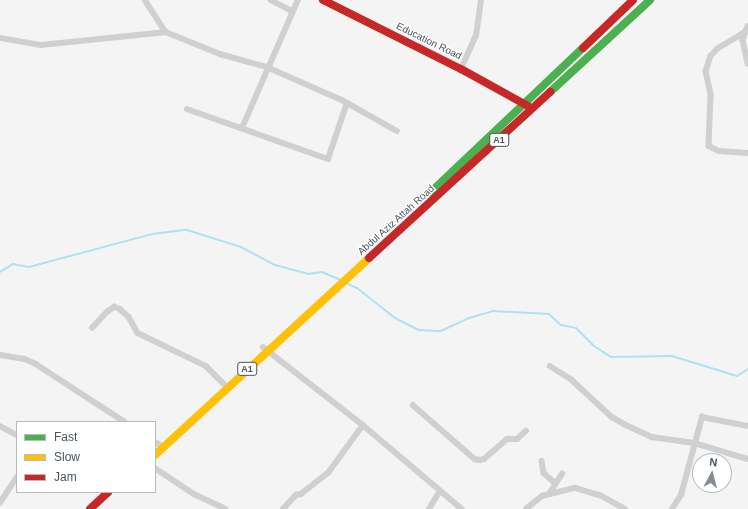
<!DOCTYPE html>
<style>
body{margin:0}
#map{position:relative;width:748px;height:509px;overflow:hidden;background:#f4f4f4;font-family:Helvetica,sans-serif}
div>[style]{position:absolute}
.stream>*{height:2px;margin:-1px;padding:0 1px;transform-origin:1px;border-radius:1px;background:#aee2f0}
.street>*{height:5.5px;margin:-2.75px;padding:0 2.75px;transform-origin:2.75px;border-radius:2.75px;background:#ced0d2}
.fast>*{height:8px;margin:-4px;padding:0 4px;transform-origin:4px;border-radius:4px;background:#4caf50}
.slow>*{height:8px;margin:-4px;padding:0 4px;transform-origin:4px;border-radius:4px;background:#ffc107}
.jam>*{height:8px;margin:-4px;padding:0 4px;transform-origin:4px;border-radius:4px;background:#c62828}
span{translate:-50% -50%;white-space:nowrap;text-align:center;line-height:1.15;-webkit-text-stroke:3px #fff;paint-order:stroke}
.shield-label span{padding:1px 3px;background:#fff;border:1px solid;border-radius:3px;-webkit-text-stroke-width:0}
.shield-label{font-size:9px;color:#4a5661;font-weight:700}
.street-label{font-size:10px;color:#4a5661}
.legend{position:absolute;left:16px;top:421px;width:140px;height:72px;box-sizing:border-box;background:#fff;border:1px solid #b7bbc0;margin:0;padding:5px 7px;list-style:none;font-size:12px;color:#4a5661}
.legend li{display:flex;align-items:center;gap:8px;height:20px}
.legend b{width:20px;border:1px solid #b7bbc0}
.north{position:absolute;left:692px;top:453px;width:40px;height:40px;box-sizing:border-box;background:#fff;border:1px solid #b7bbc0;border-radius:50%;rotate:7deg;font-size:11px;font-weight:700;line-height:16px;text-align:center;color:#4a5661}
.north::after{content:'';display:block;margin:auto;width:14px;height:18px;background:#868d94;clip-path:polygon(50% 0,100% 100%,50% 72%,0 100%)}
</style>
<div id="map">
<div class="stream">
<div style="left:0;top:272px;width:15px;rotate:-32deg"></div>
<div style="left:13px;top:264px;width:16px;rotate:11deg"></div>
<div style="left:29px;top:267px;width:127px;rotate:-15deg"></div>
<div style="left:152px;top:234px;width:35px;rotate:-7deg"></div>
<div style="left:187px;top:230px;width:57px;rotate:17.5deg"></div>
<div style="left:241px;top:247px;width:38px;rotate:28deg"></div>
<div style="left:275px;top:265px;width:34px;rotate:15deg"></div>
<div style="left:308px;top:274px;width:14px;rotate:-8deg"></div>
<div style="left:322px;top:272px;width:21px;rotate:23deg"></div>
<div style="left:348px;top:284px;width:10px;rotate:24deg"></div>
<div style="left:357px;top:288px;width:48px;rotate:38.3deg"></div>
<div style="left:395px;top:318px;width:27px;rotate:27deg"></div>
<div style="left:419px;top:330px;width:22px;rotate:3deg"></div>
<div style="left:441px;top:331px;width:31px;rotate:-25deg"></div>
<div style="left:469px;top:318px;width:25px;rotate:-16deg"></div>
<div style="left:493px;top:311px;width:56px;rotate:3.1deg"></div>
<div style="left:549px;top:314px;width:16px;rotate:43deg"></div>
<div style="left:561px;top:325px;width:15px;rotate:11deg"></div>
<div style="left:576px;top:328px;width:25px;rotate:45deg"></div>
<div style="left:594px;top:346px;width:20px;rotate:33deg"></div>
<div style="left:611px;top:357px;width:61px;rotate:-0.9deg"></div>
<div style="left:672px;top:356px;width:68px;rotate:17.1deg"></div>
<div style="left:737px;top:376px;width:13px;rotate:-32deg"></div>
</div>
<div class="street">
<div style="left:145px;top:0;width:38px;rotate:57deg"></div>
<div style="left:271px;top:0;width:24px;rotate:28deg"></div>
<div style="left:748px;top:26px;width:15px;rotate:110deg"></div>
<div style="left:743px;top:40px;width:24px;rotate:78deg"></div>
<div style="left:746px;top:32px;width:33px;rotate:149deg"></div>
<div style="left:718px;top:49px;width:10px;rotate:135deg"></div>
<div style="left:711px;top:56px;width:16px;rotate:108deg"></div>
<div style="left:706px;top:71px;width:24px;rotate:78deg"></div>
<div style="left:711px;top:94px;width:52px;rotate:92.2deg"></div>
<div style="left:709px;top:146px;width:11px;rotate:27deg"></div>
<div style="left:719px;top:151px;width:29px;rotate:4deg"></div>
<div style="left:0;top:38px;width:42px;rotate:9.7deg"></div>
<div style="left:41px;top:45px;width:126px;rotate:-5.9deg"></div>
<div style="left:166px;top:32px;width:58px;rotate:22.2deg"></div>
<div style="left:220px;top:54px;width:49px;rotate:15.5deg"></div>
<div style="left:267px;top:67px;width:82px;rotate:23.7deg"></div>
<div style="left:342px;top:100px;width:63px;rotate:29.4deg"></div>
<div style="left:461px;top:69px;width:36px;rotate:-66deg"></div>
<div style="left:476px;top:36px;width:36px;rotate:-82deg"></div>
<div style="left:187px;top:109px;width:150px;rotate:19.5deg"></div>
<div style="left:328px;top:159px;width:59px;rotate:-71.3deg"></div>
<div style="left:242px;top:128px;width:140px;rotate:-66.4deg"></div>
<div style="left:92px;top:328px;width:22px;rotate:-47deg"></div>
<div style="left:107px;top:312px;width:9px;rotate:-36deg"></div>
<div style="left:114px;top:307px;width:6px;rotate:18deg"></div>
<div style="left:120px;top:309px;width:12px;rotate:42deg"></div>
<div style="left:129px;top:317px;width:18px;rotate:61deg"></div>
<div style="left:138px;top:333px;width:76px;rotate:25.9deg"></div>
<div style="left:206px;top:366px;width:25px;rotate:45deg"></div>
<div style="left:263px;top:347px;width:127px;rotate:38deg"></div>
<div style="left:363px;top:425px;width:130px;rotate:40.3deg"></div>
<div style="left:0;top:355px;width:25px;rotate:9deg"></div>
<div style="left:25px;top:359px;width:12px;rotate:24deg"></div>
<div style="left:36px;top:364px;width:106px;rotate:33.1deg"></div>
<div style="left:550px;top:366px;width:26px;rotate:32deg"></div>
<div style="left:572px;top:380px;width:54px;rotate:42.8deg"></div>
<div style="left:612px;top:417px;width:14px;rotate:30deg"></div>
<div style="left:624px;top:424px;width:31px;rotate:25deg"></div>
<div style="left:652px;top:437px;width:42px;rotate:8.1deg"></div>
<div style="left:694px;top:443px;width:56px;rotate:16.5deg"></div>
<div style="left:413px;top:405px;width:82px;rotate:41.1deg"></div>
<div style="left:475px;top:459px;width:5px;rotate:11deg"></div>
<div style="left:480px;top:460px;width:4px;rotate:-14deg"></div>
<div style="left:484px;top:459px;width:30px;rotate:-41deg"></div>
<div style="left:507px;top:439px;width:10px"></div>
<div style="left:517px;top:439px;width:12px;rotate:-42deg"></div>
<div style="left:0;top:426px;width:19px;rotate:28deg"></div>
<div style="left:155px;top:442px;width:4px;rotate:27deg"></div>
<div style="left:542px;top:461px;width:12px;rotate:81deg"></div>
<div style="left:544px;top:473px;width:15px;rotate:42deg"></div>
<div style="left:155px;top:468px;width:47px;rotate:33.7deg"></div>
<div style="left:194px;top:494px;width:35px;rotate:25deg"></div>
<div style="left:549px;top:494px;width:24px;rotate:-57deg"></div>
<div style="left:0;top:503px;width:31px;rotate:-57deg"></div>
<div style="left:283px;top:509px;width:19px;rotate:-47deg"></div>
<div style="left:296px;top:495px;width:5px;rotate:-11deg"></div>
<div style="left:301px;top:494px;width:34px;rotate:-38deg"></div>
<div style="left:328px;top:473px;width:59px;rotate:-53.9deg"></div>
<div style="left:429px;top:509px;width:21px;rotate:-59deg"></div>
<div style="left:526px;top:509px;width:21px;rotate:-39deg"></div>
<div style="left:542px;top:496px;width:34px;rotate:-14deg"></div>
<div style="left:575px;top:488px;width:26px;rotate:16deg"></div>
<div style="left:600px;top:495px;width:29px;rotate:29deg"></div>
<div style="left:672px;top:509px;width:17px;rotate:-57deg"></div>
<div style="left:681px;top:495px;width:81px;rotate:-74.9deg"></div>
<div style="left:702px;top:417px;width:47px;rotate:11.1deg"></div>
</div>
<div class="fast">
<div style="left:550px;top:92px;width:136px;rotate:-42.6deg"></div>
<div style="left:431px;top:192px;width:209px;rotate:-43.5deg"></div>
</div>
<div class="slow">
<div style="left:155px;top:455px;width:291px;rotate:-42.6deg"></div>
</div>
<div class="jam">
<div style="left:323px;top:0;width:154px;rotate:26.6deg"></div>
<div style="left:461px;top:69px;width:77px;rotate:28.9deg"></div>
<div style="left:583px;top:48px;width:69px;rotate:-43.8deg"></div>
<div style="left:369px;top:258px;width:246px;rotate:-42.5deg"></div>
<div style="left:90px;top:509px;width:25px;rotate:-43deg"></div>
</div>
<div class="shield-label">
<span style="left:499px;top:140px">A1</span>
<span style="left:247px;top:369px">A1</span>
</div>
<div class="street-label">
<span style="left:429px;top:41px;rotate:26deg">Education Road</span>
<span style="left:396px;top:220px;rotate:-42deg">Abdul Aziz Attah Road</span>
</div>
<ul class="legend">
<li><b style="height:5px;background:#4caf50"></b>Fast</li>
<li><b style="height:5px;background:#ffc107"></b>Slow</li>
<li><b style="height:5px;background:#c62828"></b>Jam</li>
</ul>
<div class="north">N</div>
</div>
